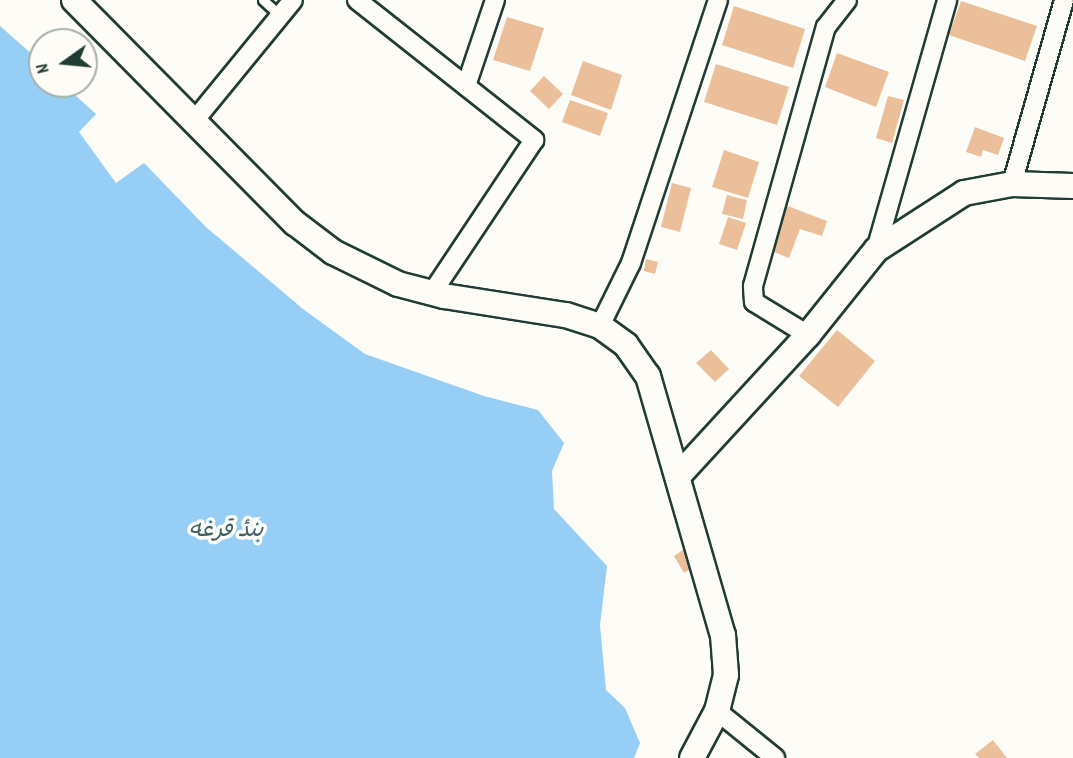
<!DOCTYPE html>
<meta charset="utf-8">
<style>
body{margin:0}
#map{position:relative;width:1073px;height:758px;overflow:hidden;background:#fdfcf7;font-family:Dekko,"Playpen Sans Arabic",sans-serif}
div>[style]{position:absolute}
.water>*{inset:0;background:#97cef6}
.building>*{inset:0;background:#eabf99}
.roads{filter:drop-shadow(2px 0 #1f3d34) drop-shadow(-2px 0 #1f3d34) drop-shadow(0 2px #1f3d34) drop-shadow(0 -2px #1f3d34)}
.service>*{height:9px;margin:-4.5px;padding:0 4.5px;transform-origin:4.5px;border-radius:4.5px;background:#fdfcf7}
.minor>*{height:18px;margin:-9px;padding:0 9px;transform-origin:9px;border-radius:9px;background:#fdfcf7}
.secondary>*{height:24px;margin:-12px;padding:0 12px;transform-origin:12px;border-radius:12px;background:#fdfcf7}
span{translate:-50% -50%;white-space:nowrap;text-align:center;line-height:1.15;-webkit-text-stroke:7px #fdfcf7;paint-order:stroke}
.water-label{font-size:23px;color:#3d6164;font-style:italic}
.north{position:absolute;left:28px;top:28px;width:70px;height:70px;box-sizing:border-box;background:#fdfcf7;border:2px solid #a4b0a9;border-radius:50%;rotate:255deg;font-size:19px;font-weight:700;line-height:28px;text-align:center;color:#1f3d34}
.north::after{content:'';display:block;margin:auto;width:24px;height:32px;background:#1f3d34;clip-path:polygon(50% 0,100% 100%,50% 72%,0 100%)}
</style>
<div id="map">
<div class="water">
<div style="clip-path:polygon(0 26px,42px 63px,42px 84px,63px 84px,96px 114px,79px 132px,116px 183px,144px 163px,206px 227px,303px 309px,365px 354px,484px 396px,538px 410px,564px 443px,552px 471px,554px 509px,607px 566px,600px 625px,606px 690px,625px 708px,640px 743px,634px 758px,0 758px)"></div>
</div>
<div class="building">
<div style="clip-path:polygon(961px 1px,1037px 26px,1025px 61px,949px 35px)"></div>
<div style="clip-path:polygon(734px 6px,805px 29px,793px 68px,722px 45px)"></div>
<div style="clip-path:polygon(507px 17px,544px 28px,530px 71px,493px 60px)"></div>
<div style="clip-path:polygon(837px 53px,889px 72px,876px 107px,825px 87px)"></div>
<div style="clip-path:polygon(583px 61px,622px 75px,611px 110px,571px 95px)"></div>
<div style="clip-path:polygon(716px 64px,789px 87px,777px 125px,704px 102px)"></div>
<div style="clip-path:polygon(544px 76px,563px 94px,549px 109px,530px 91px)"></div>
<div style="clip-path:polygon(888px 96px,904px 100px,892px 143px,876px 138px)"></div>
<div style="clip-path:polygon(570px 100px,608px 113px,600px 136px,562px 122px)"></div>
<div style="clip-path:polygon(975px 127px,1004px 138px,998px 155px,983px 150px,981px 157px,966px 152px)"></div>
<div style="clip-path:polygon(724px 150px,759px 162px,748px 198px,712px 187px)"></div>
<div style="clip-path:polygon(672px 183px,691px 188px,680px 232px,661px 227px)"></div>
<div style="clip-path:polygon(727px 195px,747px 200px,743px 219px,722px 214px)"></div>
<div style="clip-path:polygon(785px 205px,827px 221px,822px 236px,800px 229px,789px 258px,769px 250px)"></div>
<div style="clip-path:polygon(728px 217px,746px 223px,737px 250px,719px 244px)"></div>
<div style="clip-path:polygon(646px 259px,658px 262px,655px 274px,644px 271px)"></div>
<div style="clip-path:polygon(837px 330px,875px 361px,838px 407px,799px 376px)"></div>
<div style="clip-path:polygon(711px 350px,729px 369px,715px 382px,696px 363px)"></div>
<div style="clip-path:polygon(686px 548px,697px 565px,684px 573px,674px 556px)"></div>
<div style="clip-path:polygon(993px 740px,1007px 758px,979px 758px,975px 754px)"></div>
</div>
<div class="roads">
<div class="service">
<div style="left:263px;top:0;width:24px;rotate:42deg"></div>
</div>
<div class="minor">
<div style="left:357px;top:0;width:226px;rotate:38.3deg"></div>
<div style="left:534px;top:140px;width:184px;rotate:123.7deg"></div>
<div style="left:466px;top:86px;width:91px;rotate:-71.4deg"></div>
<div style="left:194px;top:121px;width:156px;rotate:-50.7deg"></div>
<div style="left:1012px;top:184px;width:191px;rotate:-74.2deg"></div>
<div style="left:876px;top:250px;width:260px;rotate:-74.1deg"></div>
<div style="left:600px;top:326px;width:70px;rotate:-63.8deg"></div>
<div style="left:631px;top:263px;width:277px;rotate:-71.7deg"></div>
<div style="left:808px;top:335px;width:63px;rotate:-148.6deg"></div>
<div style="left:754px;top:302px;width:16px;rotate:-94deg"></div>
<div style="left:753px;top:286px;width:269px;rotate:-74.3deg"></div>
<div style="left:826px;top:27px;width:34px;rotate:-52deg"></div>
<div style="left:717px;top:711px;width:75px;rotate:39deg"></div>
</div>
<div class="secondary">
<div style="left:74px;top:0;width:314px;rotate:45.3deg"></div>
<div style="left:295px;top:223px;width:48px;rotate:37.3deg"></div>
<div style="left:333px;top:252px;width:72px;rotate:26.2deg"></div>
<div style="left:398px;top:284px;width:48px;rotate:14.6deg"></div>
<div style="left:444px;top:296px;width:123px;rotate:8.9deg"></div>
<div style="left:566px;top:315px;width:36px;rotate:18deg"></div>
<div style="left:600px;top:326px;width:32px;rotate:36deg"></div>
<div style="left:626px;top:345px;width:38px;rotate:55deg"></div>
<div style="left:648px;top:376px;width:270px;rotate:73.9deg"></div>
<div style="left:723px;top:635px;width:40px;rotate:85.7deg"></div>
<div style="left:726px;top:675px;width:37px;rotate:104deg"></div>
<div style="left:717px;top:711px;width:53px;rotate:118deg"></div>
<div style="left:680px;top:474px;width:189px;rotate:-47.4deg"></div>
<div style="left:808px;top:335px;width:109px;rotate:-51.3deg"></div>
<div style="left:876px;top:250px;width:105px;rotate:-32.9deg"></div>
<div style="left:964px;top:193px;width:49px;rotate:-10.6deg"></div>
<div style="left:1012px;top:184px;width:61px;rotate:1.9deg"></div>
</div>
</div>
<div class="water-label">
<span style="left:226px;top:532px">بندٔ قرغه</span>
</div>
<div class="north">N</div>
</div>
